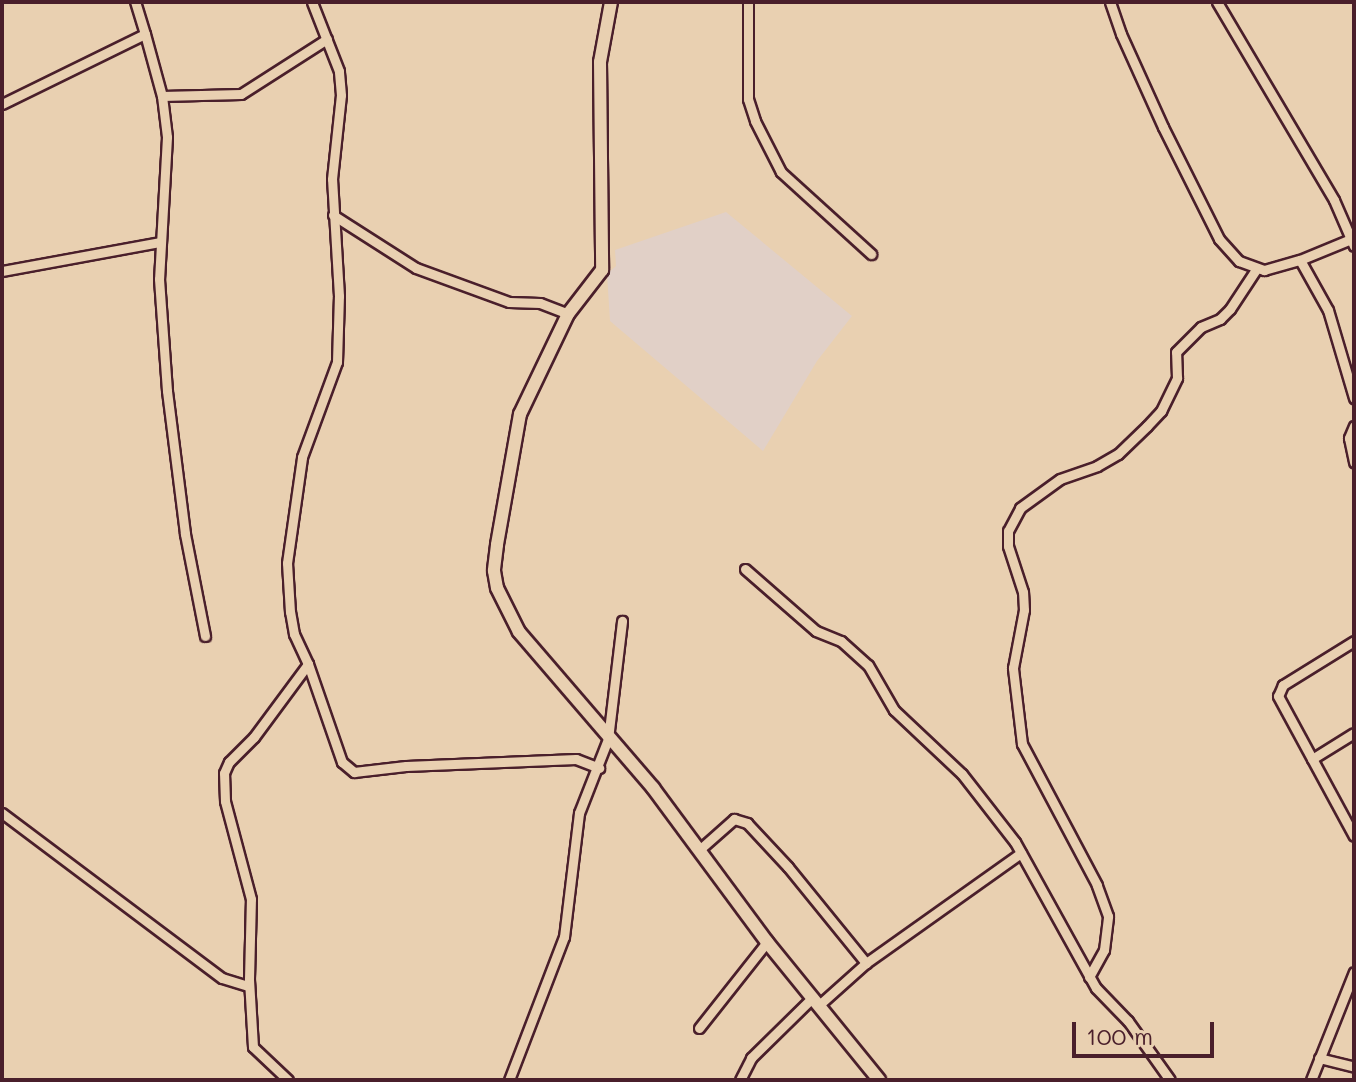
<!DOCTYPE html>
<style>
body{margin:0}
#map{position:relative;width:1356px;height:1082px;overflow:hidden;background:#e9d0b1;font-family:Mali,sans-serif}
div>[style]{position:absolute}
.built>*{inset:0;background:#e1d0c7}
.roads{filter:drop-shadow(2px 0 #4a1f2b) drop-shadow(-2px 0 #4a1f2b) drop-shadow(0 2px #4a1f2b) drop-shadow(0 -2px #4a1f2b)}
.street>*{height:9px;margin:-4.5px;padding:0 4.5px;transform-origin:4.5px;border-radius:4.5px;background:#e9d0b1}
.secondary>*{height:12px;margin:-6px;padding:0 6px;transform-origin:6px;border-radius:6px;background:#e9d0b1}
span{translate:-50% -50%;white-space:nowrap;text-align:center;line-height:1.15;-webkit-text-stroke:6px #e9d0b1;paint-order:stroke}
.frame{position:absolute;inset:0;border:4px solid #4a1f2b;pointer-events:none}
.scale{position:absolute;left:1072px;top:1022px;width:142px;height:36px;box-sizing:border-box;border:4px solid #4a1f2b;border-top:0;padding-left:10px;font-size:24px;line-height:28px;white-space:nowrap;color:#4a1f2b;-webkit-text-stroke:6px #e9d0b1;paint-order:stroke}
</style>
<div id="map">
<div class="built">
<div style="clip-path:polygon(726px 212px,852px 316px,817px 361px,763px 451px,610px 321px,607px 274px,616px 266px,615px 250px)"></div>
</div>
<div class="roads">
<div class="street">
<div style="left:748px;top:2px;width:97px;rotate:90deg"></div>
<div style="left:748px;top:99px;width:23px;rotate:72deg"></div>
<div style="left:755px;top:121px;width:57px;rotate:63deg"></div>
<div style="left:781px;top:172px;width:122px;rotate:42.3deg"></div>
<div style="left:1110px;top:2px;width:34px;rotate:71deg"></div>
<div style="left:1121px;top:34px;width:102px;rotate:65.7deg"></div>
<div style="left:1163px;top:127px;width:125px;rotate:63.4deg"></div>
<div style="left:1219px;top:239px;width:30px;rotate:48deg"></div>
<div style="left:1239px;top:261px;width:27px;rotate:20deg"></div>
<div style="left:1264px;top:270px;width:37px;rotate:-16deg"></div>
<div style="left:1217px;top:2px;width:230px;rotate:59.4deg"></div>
<div style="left:1334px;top:200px;width:50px;rotate:66.5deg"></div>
<div style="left:145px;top:34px;width:64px;rotate:74.7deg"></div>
<div style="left:162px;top:96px;width:41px;rotate:83deg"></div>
<div style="left:167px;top:137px;width:142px;rotate:93.2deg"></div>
<div style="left:159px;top:279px;width:112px;rotate:85.9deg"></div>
<div style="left:167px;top:391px;width:144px;rotate:82.8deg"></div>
<div style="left:185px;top:534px;width:104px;rotate:78.9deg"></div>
<div style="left:162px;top:96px;width:79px;rotate:-1.5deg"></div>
<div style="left:241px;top:94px;width:102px;rotate:-32.6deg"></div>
<div style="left:2px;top:104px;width:159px;rotate:-26.1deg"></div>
<div style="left:145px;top:34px;width:34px;rotate:-107deg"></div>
<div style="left:333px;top:215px;width:98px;rotate:32.6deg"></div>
<div style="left:416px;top:268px;width:99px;rotate:20.1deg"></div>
<div style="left:509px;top:302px;width:31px;rotate:2deg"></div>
<div style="left:540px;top:303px;width:30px;rotate:21deg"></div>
<div style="left:1351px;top:239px;width:55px;rotate:157.6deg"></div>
<div style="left:1300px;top:260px;width:57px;rotate:60.8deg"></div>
<div style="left:1328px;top:310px;width:92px;rotate:73.5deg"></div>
<div style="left:2px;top:271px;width:161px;rotate:-10.4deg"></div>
<div style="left:1354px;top:426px;width:13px;rotate:113deg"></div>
<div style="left:1349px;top:438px;width:25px;rotate:78deg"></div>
<div style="left:745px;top:569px;width:94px;rotate:41.1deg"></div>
<div style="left:816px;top:631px;width:27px;rotate:22deg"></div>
<div style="left:841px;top:641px;width:36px;rotate:42deg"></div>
<div style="left:868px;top:665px;width:52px;rotate:60deg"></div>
<div style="left:894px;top:710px;width:93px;rotate:43.3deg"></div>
<div style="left:962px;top:774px;width:86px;rotate:52.1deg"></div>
<div style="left:1015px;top:842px;width:167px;rotate:61deg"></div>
<div style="left:1096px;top:988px;width:46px;rotate:45.9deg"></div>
<div style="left:1128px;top:1021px;width:72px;rotate:54.6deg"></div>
<div style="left:1354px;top:641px;width:84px;rotate:148.2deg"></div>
<div style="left:1283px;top:685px;width:12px;rotate:114deg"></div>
<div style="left:1278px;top:696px;width:159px;rotate:61.5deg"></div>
<div style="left:308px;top:664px;width:104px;rotate:70.9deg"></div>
<div style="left:342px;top:762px;width:16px;rotate:40deg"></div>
<div style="left:354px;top:772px;width:52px;rotate:-6.6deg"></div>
<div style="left:406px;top:766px;width:170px;rotate:-2.4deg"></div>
<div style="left:576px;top:759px;width:25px;rotate:21deg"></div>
<div style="left:1312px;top:759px;width:49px;rotate:-31.8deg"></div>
<div style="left:2px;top:813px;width:275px;rotate:36.9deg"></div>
<div style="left:222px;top:978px;width:28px;rotate:17deg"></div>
<div style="left:699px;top:850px;width:47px;rotate:-41.5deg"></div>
<div style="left:734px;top:819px;width:14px;rotate:17deg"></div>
<div style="left:747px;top:823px;width:60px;rotate:47deg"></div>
<div style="left:788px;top:867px;width:124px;rotate:50.9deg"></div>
<div style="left:1089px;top:977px;width:31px;rotate:-61deg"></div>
<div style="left:1104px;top:950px;width:34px;rotate:-83deg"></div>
<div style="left:1108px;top:916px;width:33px;rotate:-110deg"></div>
<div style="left:1097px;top:885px;width:160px;rotate:-118deg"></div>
<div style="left:1022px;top:744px;width:77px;rotate:-96.8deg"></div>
<div style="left:1013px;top:668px;width:59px;rotate:-79.3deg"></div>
<div style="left:1024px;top:610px;width:18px;rotate:-93deg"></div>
<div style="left:1023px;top:592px;width:48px;rotate:-108.1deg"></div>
<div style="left:1008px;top:546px;width:15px;rotate:-90deg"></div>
<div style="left:1008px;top:531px;width:26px;rotate:-62deg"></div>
<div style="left:1020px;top:508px;width:49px;rotate:-35.9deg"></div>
<div style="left:1060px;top:479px;width:39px;rotate:-19deg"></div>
<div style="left:1097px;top:466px;width:24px;rotate:-30deg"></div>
<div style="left:1118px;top:454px;width:40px;rotate:-44deg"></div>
<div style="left:1147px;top:426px;width:21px;rotate:-47deg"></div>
<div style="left:1161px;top:411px;width:37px;rotate:-64deg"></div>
<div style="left:1177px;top:378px;width:26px;rotate:-92deg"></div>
<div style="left:1176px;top:352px;width:35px;rotate:-45deg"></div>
<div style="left:1201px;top:327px;width:21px;rotate:-23deg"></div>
<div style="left:1220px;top:319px;width:14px;rotate:-45deg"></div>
<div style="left:1230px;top:309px;width:49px;rotate:-56.6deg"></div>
<div style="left:819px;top:1005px;width:63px;rotate:-41.8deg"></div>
<div style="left:866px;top:963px;width:190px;rotate:-35.4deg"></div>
<div style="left:699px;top:1028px;width:110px;rotate:-51.7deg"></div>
<div style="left:1319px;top:1058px;width:36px;rotate:14deg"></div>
<div style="left:288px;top:1080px;width:48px;rotate:-136.7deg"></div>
<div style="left:253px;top:1047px;width:68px;rotate:-93.4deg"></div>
<div style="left:249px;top:979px;width:80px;rotate:-88.6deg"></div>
<div style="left:251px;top:899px;width:101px;rotate:-104.9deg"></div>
<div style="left:225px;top:801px;width:28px;rotate:-92deg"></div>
<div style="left:224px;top:773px;width:12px;rotate:-66deg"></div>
<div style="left:229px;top:762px;width:35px;rotate:-45deg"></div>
<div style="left:254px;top:737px;width:91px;rotate:-53.5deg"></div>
<div style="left:308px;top:664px;width:33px;rotate:-115deg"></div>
<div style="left:294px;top:634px;width:22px;rotate:-100deg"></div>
<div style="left:290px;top:612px;width:49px;rotate:-93.5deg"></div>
<div style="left:287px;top:563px;width:107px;rotate:-81.9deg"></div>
<div style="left:302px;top:457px;width:101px;rotate:-69.8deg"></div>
<div style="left:337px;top:362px;width:66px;rotate:-88.3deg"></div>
<div style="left:339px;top:296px;width:117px;rotate:-93.4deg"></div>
<div style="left:332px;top:179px;width:84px;rotate:-83.9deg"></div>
<div style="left:341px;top:95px;width:24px;rotate:-95deg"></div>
<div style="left:339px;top:71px;width:74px;rotate:-111.4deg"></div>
<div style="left:509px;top:1080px;width:153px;rotate:-69deg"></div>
<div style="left:564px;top:937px;width:125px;rotate:-83.1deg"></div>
<div style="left:579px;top:813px;width:79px;rotate:-68.6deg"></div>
<div style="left:608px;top:739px;width:119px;rotate:-83.2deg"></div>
<div style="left:740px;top:1080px;width:25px;rotate:-63deg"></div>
<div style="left:751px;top:1058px;width:87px;rotate:-44.5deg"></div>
<div style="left:1311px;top:1080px;width:116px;rotate:-68.3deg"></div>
</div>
<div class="secondary">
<div style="left:611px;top:2px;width:61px;rotate:100.4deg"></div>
<div style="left:600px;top:62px;width:208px;rotate:89.4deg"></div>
<div style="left:602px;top:270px;width:56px;rotate:127.7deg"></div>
<div style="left:568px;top:314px;width:111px;rotate:115.6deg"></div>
<div style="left:520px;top:414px;width:133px;rotate:100deg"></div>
<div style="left:497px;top:545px;width:26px;rotate:97deg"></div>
<div style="left:494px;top:571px;width:17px;rotate:80deg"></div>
<div style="left:497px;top:588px;width:49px;rotate:63.4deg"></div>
<div style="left:519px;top:632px;width:206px;rotate:49.3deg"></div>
<div style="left:653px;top:788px;width:192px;rotate:53.5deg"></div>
<div style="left:767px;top:942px;width:178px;rotate:50.9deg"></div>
</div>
</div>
<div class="frame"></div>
<div class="scale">100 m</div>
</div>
